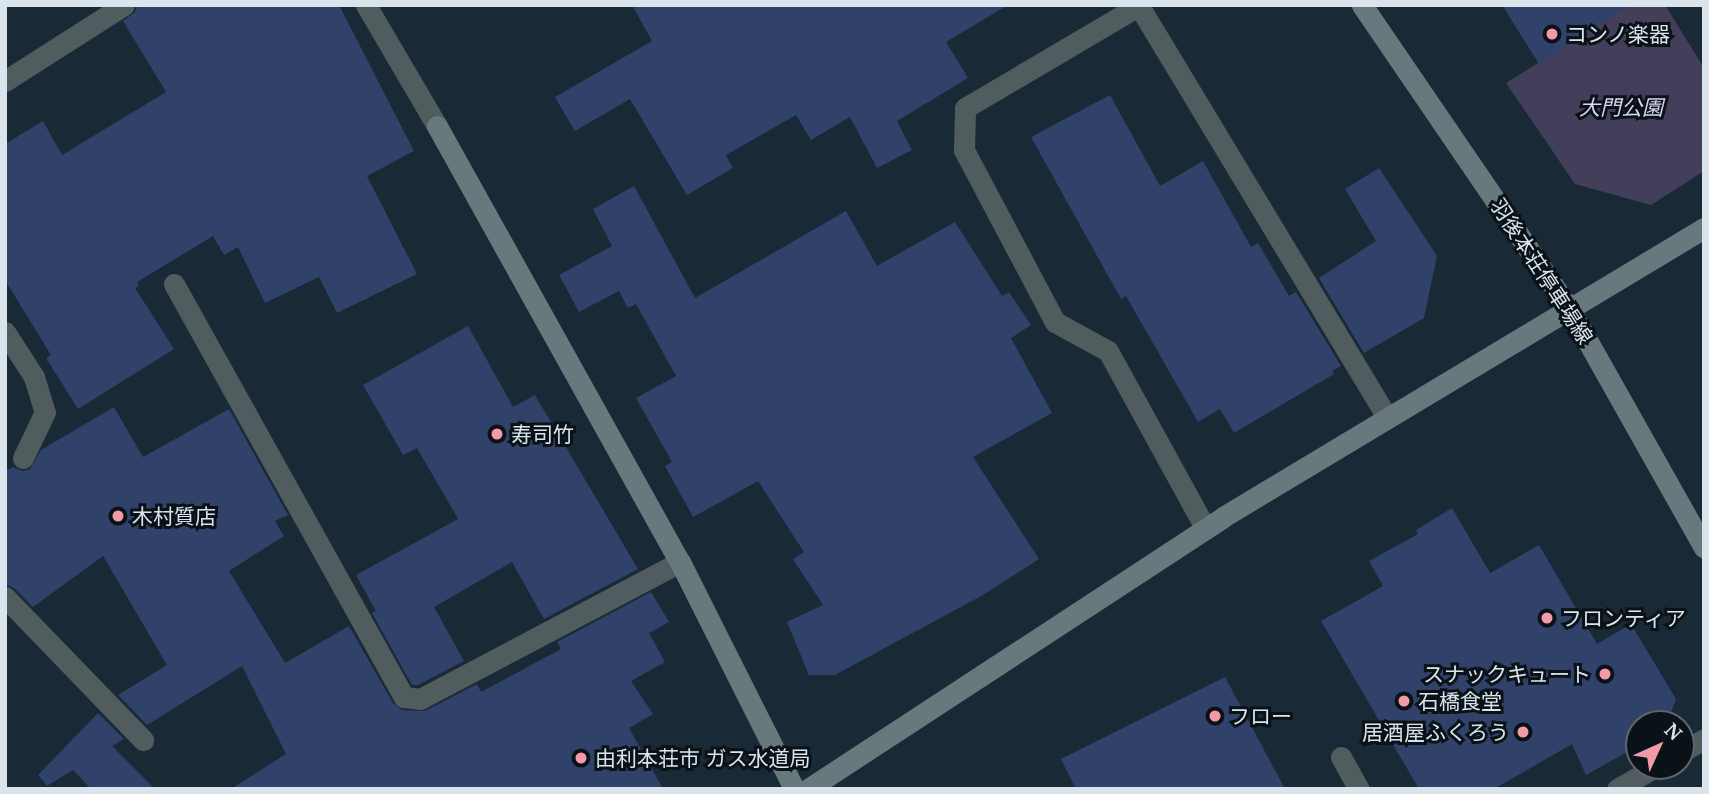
<!DOCTYPE html>
<meta charset="utf-8">
<style>
body{margin:0}
#map{position:relative;width:1709px;height:794px;overflow:hidden;background:#192a36;font-family:"Noto Serif","Noto Sans JP",serif}
div>[style]{position:absolute}
.green>*{inset:0;background:#433e5a}
.building>*{inset:0;background:#30416a}
.lane>*{height:21px;margin:-10.5px;padding:0 10.5px;transform-origin:10.5px;border-radius:10.5px;background:#515c5f}
.street>*{height:21px;margin:-10.5px;padding:0 10.5px;transform-origin:10.5px;border-radius:10.5px;background:#515c5f}
.secondary>*{height:21px;margin:-10.5px;padding:0 10.5px;transform-origin:10.5px;border-radius:10.5px;background:#67797d}
.dots>*{width:19px;height:19px;translate:-50% -50%;box-sizing:border-box;border:4px solid #0a1217;border-radius:50%}
span{translate:-50% -50%;white-space:nowrap;text-align:center;line-height:1.15;-webkit-text-stroke:6px #0a1217;paint-order:stroke}
.poi-label{font-size:21px;color:#d9e4ec}
.left{translate:0 -50%;text-align:left}
.right{translate:-100% -50%;text-align:right}
.park-label{font-size:21px;color:#d8d4f2;font-style:italic}
.street-label{font-size:21px;color:#d9e4ec}
.frame{position:absolute;inset:0;border:7px solid #d9e4ec;pointer-events:none}
.north{position:absolute;left:1625px;top:710px;width:70px;height:70px;box-sizing:border-box;background:#0a1217;border:2px solid #5d666c;border-radius:50%;rotate:45deg;font-size:19px;font-weight:700;line-height:28px;text-align:center;color:#d9e4ec}
.north::after{content:'';display:block;margin:auto;width:24px;height:32px;background:#f39aa9;clip-path:polygon(50% 0,100% 100%,50% 72%,0 100%)}
</style>
<div id="map">
<div class="green">
<div style="clip-path:polygon(1630px 5px,1665px 5px,1704px 68px,1704px 171px,1651px 205px,1575px 184px,1506px 83px)"></div>
</div>
<div class="building">
<div style="clip-path:polygon(137px 5px,339px 5px,414px 151px,367px 176px,417px 274px,337px 313px,319px 277px,265px 303px,238px 247px,224px 255px,213px 236px,137px 282px,139px 286px,135px 288px,174px 349px,78px 409px,46px 358px,51px 355px,5px 280px,5px 144px,43px 121px,62px 155px,166px 92px,123px 21px,135px 12px)"></div>
<div style="clip-path:polygon(632px 5px,1008px 5px,946px 42px,968px 78px,897px 121px,912px 150px,877px 168px,850px 117px,811px 140px,796px 115px,726px 155px,733px 168px,687px 195px,630px 99px,575px 131px,555px 97px,652px 41px)"></div>
<div style="clip-path:polygon(1502px 5px,1630px 5px,1539px 64px)"></div>
<div style="clip-path:polygon(1110px 95px,1160px 186px,1203px 161px,1251px 247px,1258px 243px,1289px 296px,1296px 292px,1341px 366px,1332px 371px,1334px 374px,1234px 433px,1220px 409px,1198px 422px,1126px 296px,1121px 299px,1031px 137px)"></div>
<div style="clip-path:polygon(1379px 168px,1437px 256px,1424px 318px,1364px 353px,1319px 278px,1376px 241px,1345px 189px)"></div>
<div style="clip-path:polygon(634px 186px,695px 298px,846px 211px,877px 266px,955px 222px,1002px 296px,1009px 292px,1031px 325px,1011px 338px,1052px 413px,973px 457px,1039px 559px,983px 595px,835px 675px,809px 675px,787px 622px,823px 605px,793px 559px,804px 552px,758px 481px,693px 517px,665px 466px,672px 462px,636px 398px,676px 376px,636px 304px,628px 308px,619px 291px,579px 312px,559px 275px,612px 246px,593px 209px)"></div>
<div style="clip-path:polygon(468px 326px,513px 407px,535px 395px,638px 569px,544px 619px,512px 562px,434px 607px,464px 661px,418px 685px,412px 685px,372px 613px,376px 611px,356px 575px,458px 519px,417px 448px,403px 455px,363px 385px)"></div>
<div style="clip-path:polygon(114px 407px,143px 457px,229px 409px,288px 515px,275px 521px,284px 536px,229px 571px,285px 663px,349px 626px,393px 703px,402px 710px,425px 711px,477px 684px,481px 692px,561px 649px,557px 642px,651px 592px,669px 622px,649px 633px,665px 662px,631px 681px,653px 714px,629px 728px,663px 789px,231px 789px,286px 754px,242px 666px,147px 725px,118px 695px,167px 665px,103px 556px,33px 607px,14px 588px,5px 584px,5px 471px,13px 467px,23px 471px,30px 469px,41px 450px)"></div>
<div style="clip-path:polygon(1452px 508px,1490px 573px,1539px 545px,1597px 644px,1631px 624px,1676px 699px,1667px 724px,1639px 724px,1639px 745px,1586px 775px,1572px 744px,1494px 789px,1419px 789px,1321px 621px,1383px 586px,1369px 561px,1418px 534px,1416px 530px)"></div>
<div style="clip-path:polygon(1225px 677px,1285px 789px,1076px 789px,1061px 759px)"></div>
<div style="clip-path:polygon(98px 713px,124px 739px,112px 746px,155px 789px,91px 789px,73px 770px,47px 786px,38px 775px)"></div>
</div>
<div class="lane">
<div style="left:1139px;top:6px;width:481px;rotate:58.9deg"></div>
<div style="left:174px;top:284px;width:473px;rotate:60.9deg"></div>
<div style="left:404px;top:697px;width:16px;rotate:7deg"></div>
<div style="left:420px;top:699px;width:294px;rotate:-27.8deg"></div>
<div style="left:1055px;top:322px;width:60px;rotate:28.7deg"></div>
<div style="left:1108px;top:351px;width:203px;rotate:61.2deg"></div>
<div style="left:5px;top:332px;width:54px;rotate:57.2deg"></div>
<div style="left:34px;top:377px;width:37px;rotate:73deg"></div>
<div style="left:45px;top:412px;width:51px;rotate:115.6deg"></div>
<div style="left:5px;top:597px;width:199px;rotate:46deg"></div>
</div>
<div class="street">
<div style="left:366px;top:5px;width:140px;rotate:59.6deg"></div>
<div style="left:5px;top:81px;width:141px;rotate:-32.6deg"></div>
<div style="left:1055px;top:322px;width:195px;rotate:-117.9deg"></div>
<div style="left:964px;top:150px;width:42px;rotate:-88.6deg"></div>
<div style="left:965px;top:108px;width:203px;rotate:-30.5deg"></div>
<div style="left:1681px;top:752px;width:26px;rotate:-29deg"></div>
<div style="left:1341px;top:757px;width:37px;rotate:61deg"></div>
<div style="left:1617px;top:789px;width:46px;rotate:-29.9deg"></div>
</div>
<div class="secondary">
<div style="left:1362px;top:5px;width:367px;rotate:55.7deg"></div>
<div style="left:1569px;top:308px;width:275px;rotate:60.6deg"></div>
<div style="left:437px;top:126px;width:499px;rotate:60.9deg"></div>
<div style="left:680px;top:562px;width:254px;rotate:63.3deg"></div>
<div style="left:808px;top:789px;width:496px;rotate:-33.2deg"></div>
<div style="left:1223px;top:517px;width:561px;rotate:-31deg"></div>
</div>
<div class="dots">
<div style="left:1552px;top:34px;background:#f39aa9"></div>
<div style="left:497px;top:434px;background:#f39aa9"></div>
<div style="left:118px;top:516px;background:#f39aa9"></div>
<div style="left:1547px;top:618px;background:#f39aa9"></div>
<div style="left:1605px;top:674px;background:#f39aa9"></div>
<div style="left:1404px;top:701px;background:#f39aa9"></div>
<div style="left:1215px;top:716px;background:#f39aa9"></div>
<div style="left:1523px;top:732px;background:#f39aa9"></div>
<div style="left:581px;top:758px;background:#f39aa9"></div>
</div>
<div class="poi-label">
<span class="left" style="left:1566px;top:34px">コンノ楽器</span>
<span class="left" style="left:511px;top:434px">寿司竹</span>
<span class="left" style="left:132px;top:516px">木村質店</span>
<span class="left" style="left:1561px;top:618px">フロンティア</span>
<span class="right" style="left:1591px;top:674px">スナックキュート</span>
<span class="left" style="left:1418px;top:701px">石橋食堂</span>
<span class="left" style="left:1229px;top:716px">フロー</span>
<span class="right" style="left:1509px;top:732px">居酒屋ふくろう</span>
<span class="left" style="left:595px;top:758px">由利本荘市 ガス水道局</span>
</div>
<div class="park-label">
<span style="left:1621px;top:107px">大門公園</span>
</div>
<div class="street-label">
<span style="left:1542px;top:271px;rotate:57deg">羽後本荘停車場線</span>
</div>
<div class="frame"></div>
<div class="north">N</div>
</div>
